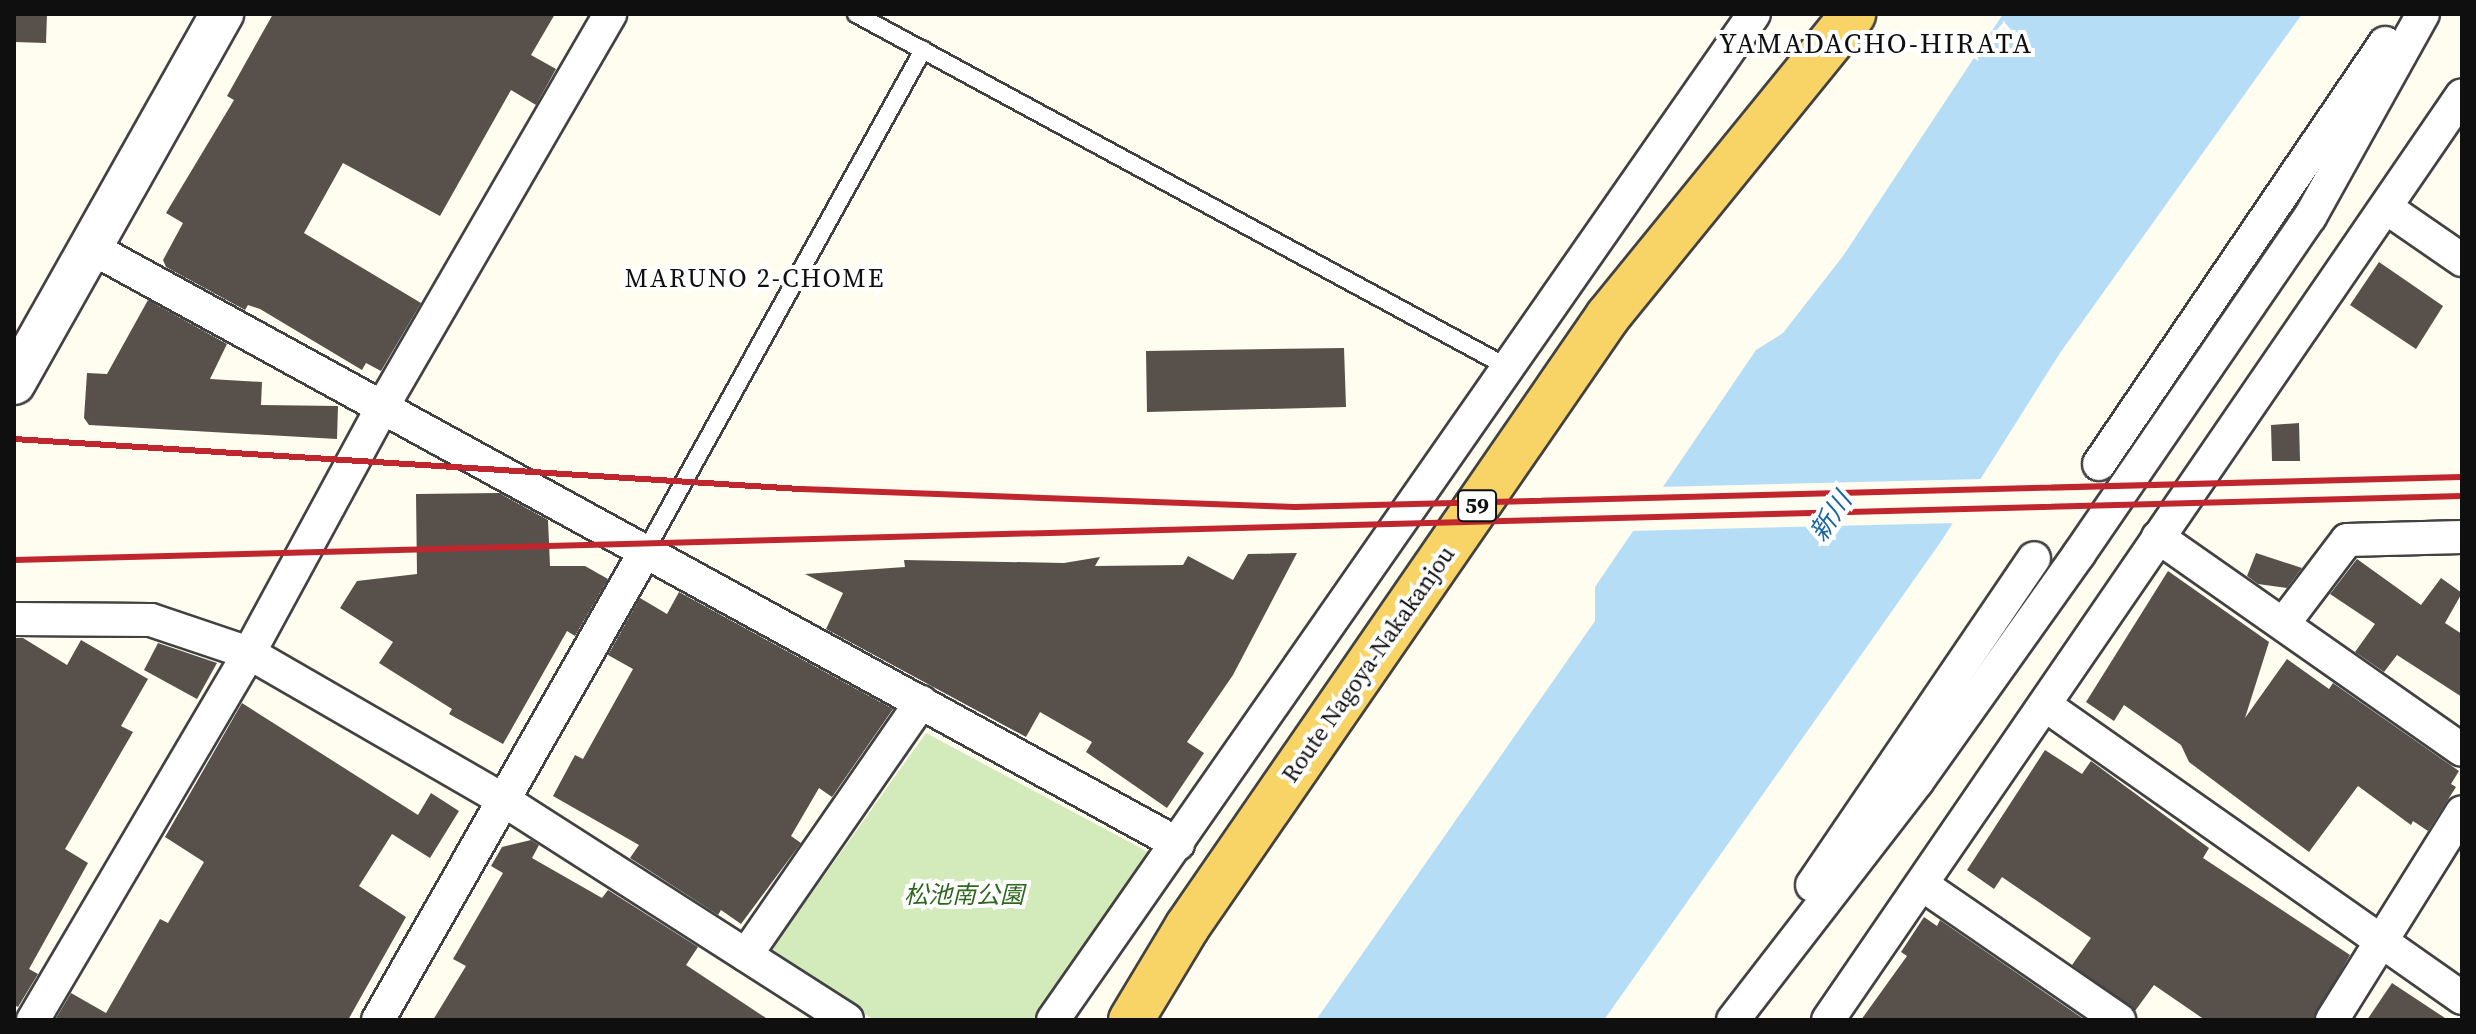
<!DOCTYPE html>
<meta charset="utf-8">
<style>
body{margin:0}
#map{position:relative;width:2476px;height:1034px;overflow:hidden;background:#fffcf0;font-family:"Source Serif 4","Noto Sans JP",serif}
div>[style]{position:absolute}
.green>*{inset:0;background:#d3eaba}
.water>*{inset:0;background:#b5def6}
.pier>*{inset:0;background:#fffcf0}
.building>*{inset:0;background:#57504b}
.roads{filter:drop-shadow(2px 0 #424242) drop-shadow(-2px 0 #424242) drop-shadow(0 2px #424242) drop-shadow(0 -2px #424242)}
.service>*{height:16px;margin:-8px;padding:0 8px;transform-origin:8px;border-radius:8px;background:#fff}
.minor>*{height:32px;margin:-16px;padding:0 16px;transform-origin:16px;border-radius:16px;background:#fff}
.tertiary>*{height:42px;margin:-21px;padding:0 21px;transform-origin:21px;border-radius:21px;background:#fff}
.primary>*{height:44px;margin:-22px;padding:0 22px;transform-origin:22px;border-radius:22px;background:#f8d467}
.rail>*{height:6px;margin:-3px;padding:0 3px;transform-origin:3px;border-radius:3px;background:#c0262e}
span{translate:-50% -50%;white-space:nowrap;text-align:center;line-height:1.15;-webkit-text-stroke:8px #fff;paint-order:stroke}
.shield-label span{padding:2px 6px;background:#fff;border:2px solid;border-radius:6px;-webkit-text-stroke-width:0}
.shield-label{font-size:22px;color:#0f0f0f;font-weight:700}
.street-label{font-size:24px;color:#0f0f0f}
.park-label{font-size:24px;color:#2e671e;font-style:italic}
.neighbourhood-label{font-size:26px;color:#0f0f0f;letter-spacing:2px}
.water-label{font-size:26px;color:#1766a1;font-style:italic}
.quarter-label{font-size:28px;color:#0f0f0f;letter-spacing:2px}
.frame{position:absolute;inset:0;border:16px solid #0f0f0f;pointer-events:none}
</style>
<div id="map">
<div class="green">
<div style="clip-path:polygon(926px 733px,1148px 852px,1038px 1020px,874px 1020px,769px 953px)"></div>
</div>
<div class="water">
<div style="clip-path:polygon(2003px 14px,2302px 14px,2060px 353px,1942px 540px,1604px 1020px,1316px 1020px,1595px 621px,1595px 587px,1756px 350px,1783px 333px,1843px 256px)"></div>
</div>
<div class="pier">
<div style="clip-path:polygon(1981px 479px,1956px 523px,1628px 531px,1658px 487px)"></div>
</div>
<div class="building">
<div style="clip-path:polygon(14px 14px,47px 14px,46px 43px,14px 42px)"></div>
<div style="clip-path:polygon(273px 14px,555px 14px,531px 55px,556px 69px,536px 105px,511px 90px,440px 216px,343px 163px,304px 233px,421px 303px,381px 371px,366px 363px,362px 370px,260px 309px,248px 305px,245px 310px,166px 267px,163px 260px,183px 223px,166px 213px,234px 100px,227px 96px)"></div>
<div style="clip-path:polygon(2379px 262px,2443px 306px,2416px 349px,2350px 305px)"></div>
<div style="clip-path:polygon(148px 300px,227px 344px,210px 379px,262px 382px,261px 405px,338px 406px,337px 439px,89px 425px,84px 418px,87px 373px,107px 374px)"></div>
<div style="clip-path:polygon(1344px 348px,1346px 407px,1147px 412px,1146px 351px)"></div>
<div style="clip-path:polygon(2299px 423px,2300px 461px,2272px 461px,2271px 425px)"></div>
<div style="clip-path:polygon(499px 493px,548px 520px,550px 566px,585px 566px,608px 579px,575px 636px,567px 631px,503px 744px,449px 714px,452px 709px,379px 663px,393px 642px,340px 608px,357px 581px,417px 574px,416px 494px)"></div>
<div style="clip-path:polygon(1297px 553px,1233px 675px,1187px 742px,1204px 753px,1167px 808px,1086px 752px,1092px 742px,1040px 712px,1026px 737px,826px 629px,843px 593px,805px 574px,905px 567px,904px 560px,1064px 563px,1100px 557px,1095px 566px,1183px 565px,1188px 556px,1233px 580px,1248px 554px)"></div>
<div style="clip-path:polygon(2256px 553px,2302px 568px,2287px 588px,2258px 584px,2247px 576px)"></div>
<div style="clip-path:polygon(2357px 559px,2421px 605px,2441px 578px,2462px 593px,2445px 623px,2462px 634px,2462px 697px,2397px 655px,2384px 672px,2355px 652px,2375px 624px,2330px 594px)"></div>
<div style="clip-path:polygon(2168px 571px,2269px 642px,2245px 718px,2287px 659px,2329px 689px,2333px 683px,2459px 771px,2451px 784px,2456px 787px,2428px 831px,2413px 821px,2411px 825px,2358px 786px,2309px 852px,2189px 762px,2181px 745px,2124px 705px,2114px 721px,2086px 702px)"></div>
<div style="clip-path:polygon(679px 592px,893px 709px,832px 797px,819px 788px,791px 836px,801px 843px,741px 924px,721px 910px,718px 915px,630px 858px,639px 845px,553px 796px,575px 755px,583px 759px,633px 669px,608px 655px,640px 598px,667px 614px)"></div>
<div style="clip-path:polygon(14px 638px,23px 638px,67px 665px,81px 640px,148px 679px,121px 726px,133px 732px,65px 849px,88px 863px,29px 969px,38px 974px,18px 1007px,14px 1005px)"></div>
<div style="clip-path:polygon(158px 643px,217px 663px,197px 699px,144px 670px)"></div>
<div style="clip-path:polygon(242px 703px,418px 815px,431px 793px,459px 811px,430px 858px,392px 834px,359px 886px,406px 917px,348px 1020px,55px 1020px,71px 993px,106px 1013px,160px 919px,168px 923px,204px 862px,165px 837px)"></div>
<div style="clip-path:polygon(2045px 750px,2082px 774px,2091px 761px,2209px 848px,2203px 858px,2350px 955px,2313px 1020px,2205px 1020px,2154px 985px,2135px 1011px,2072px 965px,2091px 938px,2002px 877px,1994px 889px,1967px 870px)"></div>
<div style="clip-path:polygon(531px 840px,539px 845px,532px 858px,602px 898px,608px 890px,698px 947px,686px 965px,769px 1020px,433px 1020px,466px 966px,453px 959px,503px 873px,491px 866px,502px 847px)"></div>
<div style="clip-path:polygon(1924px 917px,1937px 926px,1940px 920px,2085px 1020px,1861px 1020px,1907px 956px,1901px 952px)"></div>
<div style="clip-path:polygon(2392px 983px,2448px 1020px,2367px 1020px)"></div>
</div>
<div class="roads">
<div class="service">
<div style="left:856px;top:14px;width:743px;rotate:28.46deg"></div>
<div style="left:646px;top:550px;width:572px;rotate:-61.01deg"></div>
</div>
<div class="minor">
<div style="left:2388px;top:209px;width:90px;rotate:34.6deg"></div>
<div style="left:90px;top:247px;width:1241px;rotate:28.75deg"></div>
<div style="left:2099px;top:464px;width:509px;rotate:-55.81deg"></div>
<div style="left:2158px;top:537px;width:371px;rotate:35deg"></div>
<div style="left:14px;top:619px;width:137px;rotate:0.4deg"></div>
<div style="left:151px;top:620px;width:103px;rotate:18.6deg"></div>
<div style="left:249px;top:653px;width:296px;rotate:30deg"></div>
<div style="left:505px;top:801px;width:406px;rotate:32.6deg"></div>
<div style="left:2284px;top:623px;width:104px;rotate:-52.8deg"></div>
<div style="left:2347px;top:540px;width:115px;rotate:-1.5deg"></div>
<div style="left:2045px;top:705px;width:510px;rotate:35.09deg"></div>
<div style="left:1812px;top:885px;width:395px;rotate:-55.8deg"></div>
<div style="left:1924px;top:886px;width:237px;rotate:34.5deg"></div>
<div style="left:746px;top:955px;width:308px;rotate:-55.3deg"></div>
<div style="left:33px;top:1020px;width:426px;rotate:-59.5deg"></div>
<div style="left:249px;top:653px;width:281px;rotate:-61.5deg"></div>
<div style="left:383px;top:406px;width:453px;rotate:-59.9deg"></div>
<div style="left:378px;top:1020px;width:541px;rotate:-60.31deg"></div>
<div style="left:1053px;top:1020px;width:1226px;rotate:-55.13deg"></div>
<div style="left:1733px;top:1020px;width:301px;rotate:-52.3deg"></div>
<div style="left:1917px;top:782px;width:280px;rotate:-54.6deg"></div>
<div style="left:2079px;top:554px;width:409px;rotate:-55.6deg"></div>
<div style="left:2310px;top:217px;width:232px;rotate:-60.9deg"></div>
<div style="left:1828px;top:1020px;width:1121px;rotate:-55.57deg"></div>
<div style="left:2332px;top:1020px;width:245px;rotate:-58deg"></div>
</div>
<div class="tertiary">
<div style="left:14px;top:383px;width:424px;rotate:-60.6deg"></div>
</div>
<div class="primary">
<div style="left:1131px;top:1020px;width:109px;rotate:-58.9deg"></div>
<div style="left:1187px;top:927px;width:742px;rotate:-55.43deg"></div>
<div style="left:1608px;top:316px;width:389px;rotate:-50.9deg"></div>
</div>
</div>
<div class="rail">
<div style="left:14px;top:439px;width:789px;rotate:3.64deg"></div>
<div style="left:801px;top:489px;width:494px;rotate:2.1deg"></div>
<div style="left:1295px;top:507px;width:1167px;rotate:-1.47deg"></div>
<div style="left:14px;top:560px;width:2449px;rotate:-1.5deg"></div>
</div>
<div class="shield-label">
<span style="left:1477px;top:506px">59</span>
</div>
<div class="street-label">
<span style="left:1368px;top:664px;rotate:-55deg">Route Nagoya-Nakakanjou</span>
</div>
<div class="park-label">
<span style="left:964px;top:895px">松池南公園</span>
</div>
<div class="neighbourhood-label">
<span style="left:755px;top:279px">MARUNO 2-CHOME</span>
</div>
<div class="water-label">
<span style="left:1831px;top:517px;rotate:-56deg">新川</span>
</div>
<div class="quarter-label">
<span style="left:1876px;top:43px">YAMADACHO-HIRATA</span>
</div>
<div class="frame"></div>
</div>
